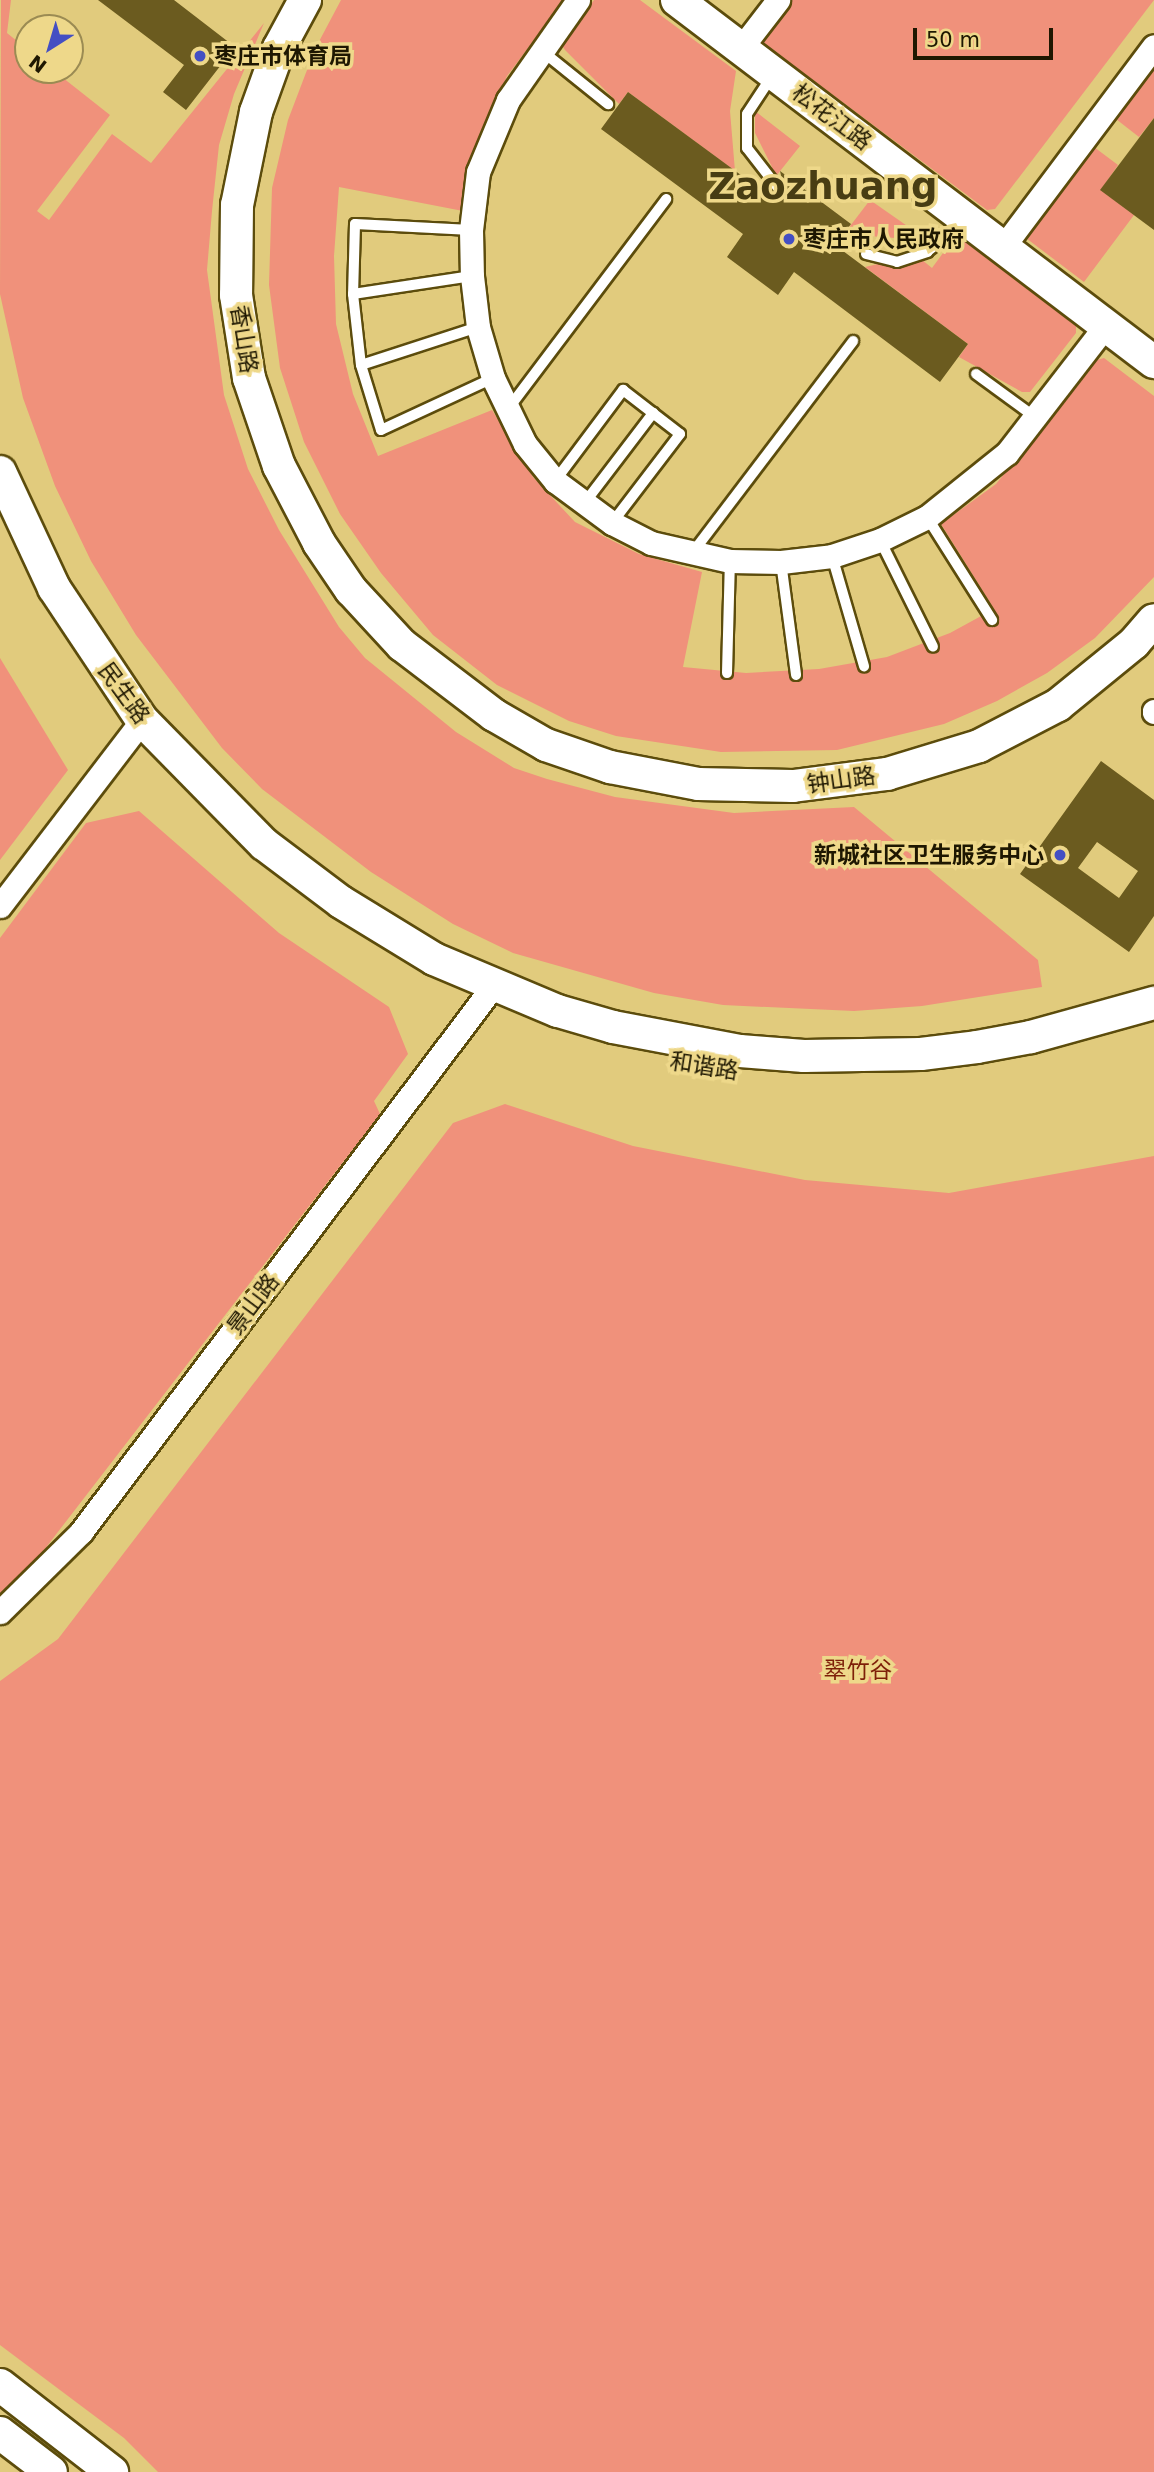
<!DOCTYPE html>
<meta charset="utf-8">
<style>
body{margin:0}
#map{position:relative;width:1154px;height:2472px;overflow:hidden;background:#e1cb7d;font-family:"DejaVu Sans","Noto Sans SC",sans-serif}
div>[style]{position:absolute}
.green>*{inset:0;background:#f0917b}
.building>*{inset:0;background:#6b5b1f}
.roads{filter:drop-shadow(2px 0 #5c4c0c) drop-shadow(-2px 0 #5c4c0c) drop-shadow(0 2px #5c4c0c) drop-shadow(0 -2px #5c4c0c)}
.lane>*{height:10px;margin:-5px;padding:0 5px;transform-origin:5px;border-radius:5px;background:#fff}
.street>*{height:23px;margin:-11.5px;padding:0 11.5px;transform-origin:11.5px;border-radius:11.5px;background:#fff}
.secondary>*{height:32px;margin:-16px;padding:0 16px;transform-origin:16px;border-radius:16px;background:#fff}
.dots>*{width:19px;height:19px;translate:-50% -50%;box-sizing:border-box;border:4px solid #eed88a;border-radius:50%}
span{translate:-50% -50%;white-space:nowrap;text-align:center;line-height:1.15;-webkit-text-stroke:7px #eed88a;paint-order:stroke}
.poi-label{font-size:23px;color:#1e1701;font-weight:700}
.left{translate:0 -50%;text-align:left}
.right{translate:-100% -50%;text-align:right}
.street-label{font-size:23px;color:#1e1701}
.park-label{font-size:23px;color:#7e1f08}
.town-label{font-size:37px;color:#483d13;font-weight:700}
.north{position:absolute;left:14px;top:14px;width:70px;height:70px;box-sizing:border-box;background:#eed88a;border:2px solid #9b8b53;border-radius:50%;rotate:217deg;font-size:19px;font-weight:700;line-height:28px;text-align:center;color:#1e1701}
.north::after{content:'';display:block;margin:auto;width:24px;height:32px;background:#444fc3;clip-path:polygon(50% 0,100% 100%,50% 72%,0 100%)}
.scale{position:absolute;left:913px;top:28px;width:140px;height:32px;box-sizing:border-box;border:4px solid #1e1701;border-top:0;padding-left:9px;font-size:21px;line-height:24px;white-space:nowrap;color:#1e1701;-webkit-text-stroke:5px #eed88a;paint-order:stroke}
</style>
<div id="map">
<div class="green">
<div style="clip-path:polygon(1px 0,11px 0,7px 33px,28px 50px,28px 70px,53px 70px,110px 115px,37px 211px,49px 220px,112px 134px,151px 163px,264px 23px,234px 94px,219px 145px,212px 211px,207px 270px,224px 395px,248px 469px,279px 530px,339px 627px,365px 658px,456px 732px,514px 768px,547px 779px,615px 797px,734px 813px,854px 807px,1038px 960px,1042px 987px,922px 1006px,854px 1011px,723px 1005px,654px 993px,513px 953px,453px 924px,371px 872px,262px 789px,222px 748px,136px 635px,91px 561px,55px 486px,23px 398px,0 294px)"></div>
<div style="clip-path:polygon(341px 0,564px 0,507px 76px,471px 157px,463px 211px,339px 187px,334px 256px,336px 324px,353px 394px,378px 456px,492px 410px,533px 477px,575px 522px,639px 554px,702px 572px,683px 667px,746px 673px,819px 669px,887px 657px,950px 633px,994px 609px,941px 524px,996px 484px,1097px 360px,1104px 358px,1154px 396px,1154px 577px,1095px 638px,1047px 673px,997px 701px,944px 724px,837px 750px,721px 752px,616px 736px,569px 721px,497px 685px,433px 635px,381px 573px,340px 514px,304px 442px,280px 368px,269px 285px,272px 188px,288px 120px,315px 49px)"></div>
<div style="clip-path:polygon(594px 0,640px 0,736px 71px,730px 111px,735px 171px,628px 92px,619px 104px,565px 50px,561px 44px)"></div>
<div style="clip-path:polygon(779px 0,1154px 0,995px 209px,987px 210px,758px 39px)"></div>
<div style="clip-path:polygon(1154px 51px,1154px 118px,1139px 137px,1107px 112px)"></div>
<div style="clip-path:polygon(755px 111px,800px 146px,773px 180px,772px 167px,755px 133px)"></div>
<div style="clip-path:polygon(1086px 141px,1118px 165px,1101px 190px,1134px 215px,1084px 282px,1018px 232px)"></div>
<div style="clip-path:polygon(870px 200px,913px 230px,895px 238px,844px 234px)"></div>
<div style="clip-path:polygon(954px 238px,965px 239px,1076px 322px,1076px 333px,1030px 392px,1022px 392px,959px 357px,968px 344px,865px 267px,916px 255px,932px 268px)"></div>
<div style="clip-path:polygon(0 658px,68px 770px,0 860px)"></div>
<div style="clip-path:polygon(139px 811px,279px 933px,389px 1007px,408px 1054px,374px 1101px,380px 1114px,34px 1563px,0 1595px,0 938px,86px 823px)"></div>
<div style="clip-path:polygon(505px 1104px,633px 1146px,805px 1180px,949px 1193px,1154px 1156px,1154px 2472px,158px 2472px,124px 2438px,0 2345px,0 1681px,58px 1639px,453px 1123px)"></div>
</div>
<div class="building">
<div style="clip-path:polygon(98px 0,174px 0,235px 47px,186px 110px,163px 92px,184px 65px)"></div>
<div style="clip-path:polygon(628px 92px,764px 192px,768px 188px,776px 195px,785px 192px,780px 171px,851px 224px,835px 245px,968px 344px,940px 382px,794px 272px,778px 295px,727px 257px,743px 234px,601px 129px)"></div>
<div style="clip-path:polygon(1154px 118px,1154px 230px,1100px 190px)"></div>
<div style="clip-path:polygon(evenodd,1101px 761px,1154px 800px,1154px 916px,1129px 952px,1020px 874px,1101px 761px,1097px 842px,1138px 871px,1119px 898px,1078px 868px,1097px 842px)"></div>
</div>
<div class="roads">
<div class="lane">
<div style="left:542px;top:51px;width:85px;rotate:38.8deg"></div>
<div style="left:772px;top:76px;width:45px;rotate:123.3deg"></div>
<div style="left:747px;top:114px;width:34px;rotate:90deg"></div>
<div style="left:747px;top:148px;width:51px;rotate:52.2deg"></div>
<div style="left:471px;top:230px;width:116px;rotate:-177deg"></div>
<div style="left:355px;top:224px;width:70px;rotate:91.6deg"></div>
<div style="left:353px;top:294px;width:71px;rotate:83.6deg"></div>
<div style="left:361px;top:365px;width:68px;rotate:72.9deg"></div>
<div style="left:381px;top:430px;width:123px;rotate:-24.9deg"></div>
<div style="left:866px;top:254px;width:32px;rotate:14deg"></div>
<div style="left:897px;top:262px;width:32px;rotate:-18deg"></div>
<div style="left:927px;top:252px;width:49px;rotate:-39.2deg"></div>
<div style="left:353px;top:294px;width:120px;rotate:-8.6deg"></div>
<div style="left:361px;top:365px;width:123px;rotate:-18deg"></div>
<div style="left:976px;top:374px;width:73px;rotate:36.1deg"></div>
<div style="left:508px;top:409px;width:263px;rotate:-53deg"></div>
<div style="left:555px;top:481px;width:114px;rotate:-53.2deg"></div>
<div style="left:623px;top:390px;width:72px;rotate:37.7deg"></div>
<div style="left:680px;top:434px;width:112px;rotate:127.4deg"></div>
<div style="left:583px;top:505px;width:116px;rotate:-52.7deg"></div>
<div style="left:927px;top:517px;width:122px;rotate:57.7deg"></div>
<div style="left:880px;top:540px;width:119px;rotate:63.6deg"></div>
<div style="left:693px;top:552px;width:265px;rotate:-52.8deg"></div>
<div style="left:832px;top:556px;width:115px;rotate:73.8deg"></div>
<div style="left:781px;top:562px;width:114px;rotate:82.4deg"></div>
<div style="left:727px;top:673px;width:112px;rotate:-88.5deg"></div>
</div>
<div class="street">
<div style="left:578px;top:0;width:122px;rotate:125deg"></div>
<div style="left:508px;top:100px;width:78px;rotate:112.6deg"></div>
<div style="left:478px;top:172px;width:58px;rotate:96.9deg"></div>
<div style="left:471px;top:230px;width:46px;rotate:88.8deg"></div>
<div style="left:472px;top:276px;width:51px;rotate:83.3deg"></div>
<div style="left:478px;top:327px;width:53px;rotate:73.6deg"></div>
<div style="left:493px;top:378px;width:73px;rotate:64.1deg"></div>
<div style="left:525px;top:444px;width:48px;rotate:51deg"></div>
<div style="left:555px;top:481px;width:71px;rotate:36.4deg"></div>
<div style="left:612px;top:523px;width:44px;rotate:27.1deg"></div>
<div style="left:651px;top:543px;width:81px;rotate:12.8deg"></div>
<div style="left:730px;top:561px;width:51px;rotate:1.1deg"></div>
<div style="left:781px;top:562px;width:51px;rotate:-6.7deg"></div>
<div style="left:832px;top:556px;width:51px;rotate:-18.4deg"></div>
<div style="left:880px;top:540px;width:52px;rotate:-26.1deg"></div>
<div style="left:927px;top:517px;width:102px;rotate:-38.7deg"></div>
<div style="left:1007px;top:453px;width:162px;rotate:-52.3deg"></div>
<div style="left:741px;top:48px;width:61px;rotate:-52.4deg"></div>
<div style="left:1003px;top:247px;width:251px;rotate:-53.1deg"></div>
<div style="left:1154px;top:711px;width:1px;rotate:90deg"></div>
<div style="left:0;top:906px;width:234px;rotate:-52.6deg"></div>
<div style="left:0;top:1612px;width:114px;rotate:-44.6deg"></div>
<div style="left:81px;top:1532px;width:685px;rotate:-52.95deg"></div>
</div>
<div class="secondary">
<div style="left:305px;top:0;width:55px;rotate:118.4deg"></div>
<div style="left:279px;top:48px;width:68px;rotate:109.8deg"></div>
<div style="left:256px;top:112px;width:95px;rotate:101.5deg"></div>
<div style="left:237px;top:205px;width:90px;rotate:90.6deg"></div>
<div style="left:236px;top:295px;width:84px;rotate:81.1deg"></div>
<div style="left:249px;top:378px;width:93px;rotate:71.2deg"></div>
<div style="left:279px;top:466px;width:87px;rotate:62.5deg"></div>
<div style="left:319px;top:543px;width:57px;rotate:55.8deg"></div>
<div style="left:351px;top:590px;width:75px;rotate:47.2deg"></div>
<div style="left:402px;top:645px;width:116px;rotate:37.3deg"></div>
<div style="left:494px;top:715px;width:60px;rotate:30deg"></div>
<div style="left:546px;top:745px;width:68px;rotate:19deg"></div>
<div style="left:610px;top:767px;width:90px;rotate:10.9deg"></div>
<div style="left:698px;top:784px;width:95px;rotate:1.2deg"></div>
<div style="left:793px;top:786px;width:95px;rotate:-7.3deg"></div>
<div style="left:887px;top:774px;width:96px;rotate:-16.9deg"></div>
<div style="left:979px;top:746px;width:89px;rotate:-27.4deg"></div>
<div style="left:1058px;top:705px;width:98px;rotate:-39.2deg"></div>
<div style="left:1134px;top:643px;width:30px;rotate:-49deg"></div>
<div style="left:677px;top:0;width:599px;rotate:37.2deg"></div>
<div style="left:0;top:472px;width:128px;rotate:65deg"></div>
<div style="left:54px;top:588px;width:159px;rotate:56.3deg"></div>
<div style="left:142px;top:720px;width:174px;rotate:45.5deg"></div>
<div style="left:264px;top:844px;width:96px;rotate:37deg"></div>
<div style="left:341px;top:902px;width:109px;rotate:31.5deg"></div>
<div style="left:434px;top:959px;width:134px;rotate:22.8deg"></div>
<div style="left:558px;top:1011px;width:57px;rotate:16.2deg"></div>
<div style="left:613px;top:1027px;width:129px;rotate:10.7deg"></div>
<div style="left:740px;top:1051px;width:64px;rotate:4.5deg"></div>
<div style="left:804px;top:1056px;width:117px;rotate:-1deg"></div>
<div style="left:921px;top:1054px;width:56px;rotate:-7.1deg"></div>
<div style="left:977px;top:1047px;width:55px;rotate:-10.5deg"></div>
<div style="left:1031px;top:1037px;width:128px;rotate:-15.5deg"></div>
<div style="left:0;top:2385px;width:142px;rotate:37.8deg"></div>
<div style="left:0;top:2433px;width:64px;rotate:37.4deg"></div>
</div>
</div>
<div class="dots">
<div style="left:200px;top:56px;background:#444fc3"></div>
<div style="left:789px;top:239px;background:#444fc3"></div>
<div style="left:1060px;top:855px;background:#444fc3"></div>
</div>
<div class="poi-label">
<span class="left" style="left:214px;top:56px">枣庄市体育局</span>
<span class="left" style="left:803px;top:239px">枣庄市人民政府</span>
<span class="right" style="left:1044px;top:855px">新城社区卫生服务中心</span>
</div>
<div class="street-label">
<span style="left:832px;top:117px;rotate:37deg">松花江路</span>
<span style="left:244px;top:339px;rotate:81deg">香山路</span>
<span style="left:124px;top:693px;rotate:54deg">民生路</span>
<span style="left:841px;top:780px;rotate:-8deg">钟山路</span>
<span style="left:704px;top:1066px;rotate:9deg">和谐路</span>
<span style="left:253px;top:1304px;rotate:-53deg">景山路</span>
</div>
<div class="park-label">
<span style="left:858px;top:1670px">翠竹谷</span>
</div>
<div class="town-label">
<span style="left:823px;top:187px">Zaozhuang</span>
</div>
<div class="north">N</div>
<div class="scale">50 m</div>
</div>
